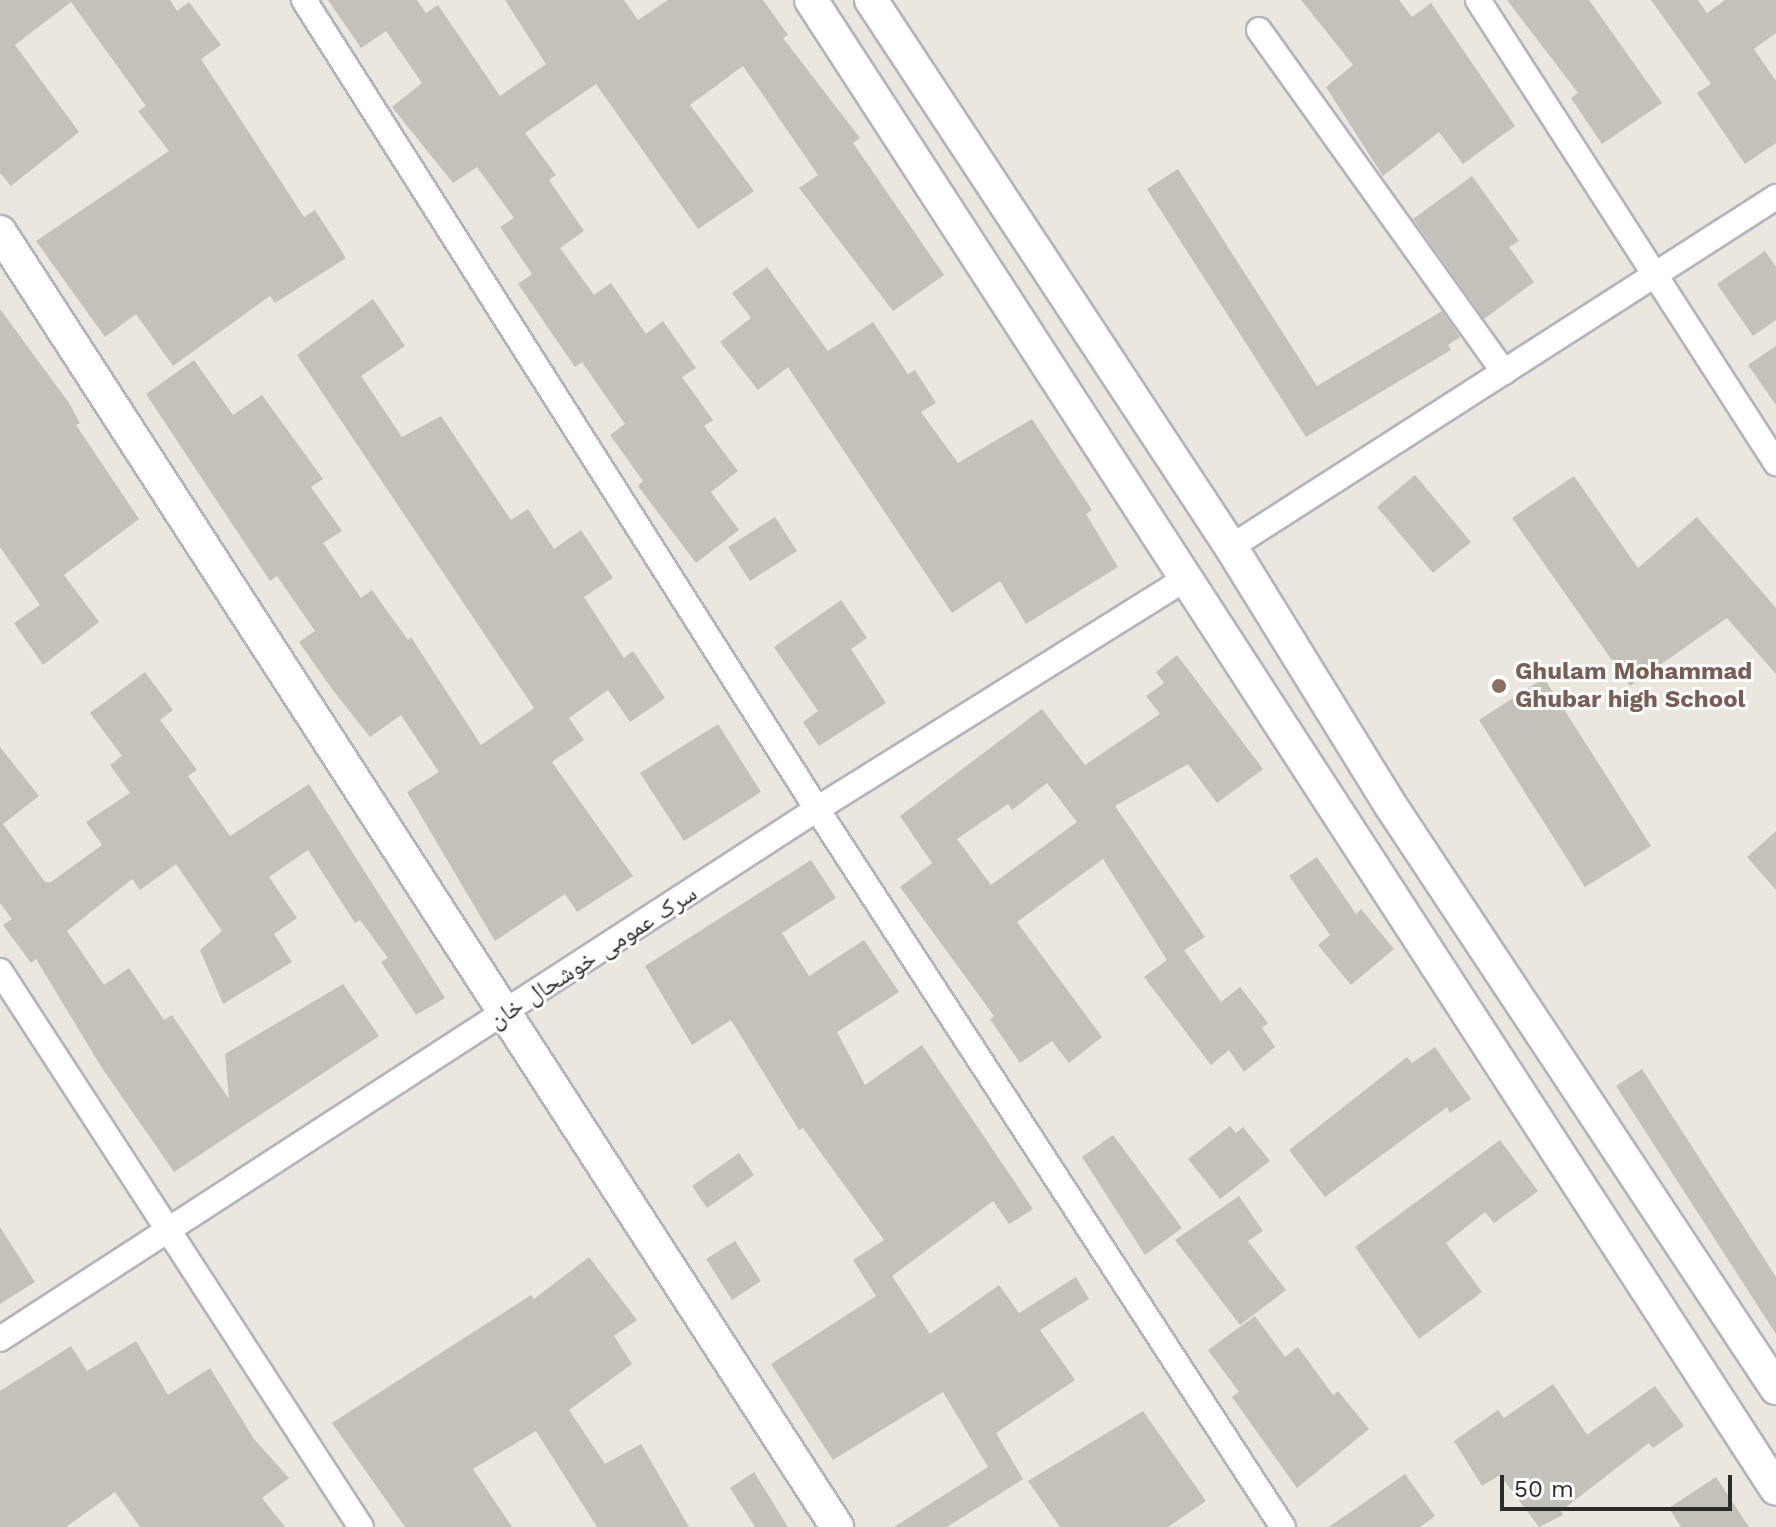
<!DOCTYPE html>
<meta charset="utf-8">
<style>
body{margin:0}
#map{position:relative;width:1776px;height:1527px;overflow:hidden;background:#ebe7df;font-family:"Work Sans","Noto Naskh Arabic",sans-serif}
div>[style]{position:absolute}
.building>*{inset:0;background:#c4c1ba}
.roads{filter:drop-shadow(2px 0 #b3b4bd) drop-shadow(-2px 0 #b3b4bd) drop-shadow(0 2px #b3b4bd) drop-shadow(0 -2px #b3b4bd)}
.minor>*{height:24px;margin:-12px;padding:0 12px;transform-origin:12px;border-radius:12px;background:#fff}
.tertiary>*{height:32px;margin:-16px;padding:0 16px;transform-origin:16px;border-radius:16px;background:#fff}
.dots>*{width:22px;height:22px;translate:-50% -50%;box-sizing:border-box;border:4px solid #fff;border-radius:50%}
span{translate:-50% -50%;white-space:nowrap;text-align:center;line-height:1.15;-webkit-text-stroke:6px #fff;paint-order:stroke}
.education-label{font-size:24px;color:#785e54;font-weight:700}
.left{translate:0 -50%;text-align:left}
.street-label{font-size:24px;color:#2b2b2b}
.scale{position:absolute;left:1500px;top:1475px;width:232px;height:36px;box-sizing:border-box;border:4px solid #2b2b2b;border-top:0;padding-left:10px;font-size:24px;line-height:28px;white-space:nowrap;color:#2b2b2b;-webkit-text-stroke:6px #fff;paint-order:stroke}
</style>
<div id="map">
<div class="building">
<div style="clip-path:polygon(0 0,170px 0,177px 11px,189px 2px,221px 45px,201px 59px,304px 217px,315px 210px,346px 258px,275px 303px,270px 296px,173px 366px,136px 314px,105px 337px,36px 241px,169px 151px,138px 111px,146px 106px,71px 2px,15px 45px,79px 132px,11px 186px,0 173px)"></div>
<div style="clip-path:polygon(328px 0,417px 0,426px 13px,438px 5px,500px 96px,546px 64px,505px 0,624px 0,638px 20px,668px 0,763px 0,788px 35px,783px 38px,860px 138px,853px 143px,944px 275px,893px 311px,799px 188px,818px 175px,743px 66px,690px 105px,754px 191px,698px 229px,596px 84px,525px 133px,556px 175px,549px 180px,584px 231px,560px 248px,594px 295px,611px 283px,646px 334px,663px 321px,696px 368px,682px 377px,713px 420px,704px 426px,738px 471px,711px 492px,739px 530px,696px 563px,638px 486px,643px 481px,610px 435px,625px 424px,582px 362px,575px 367px,518px 284px,532px 274px,500px 227px,514px 218px,477px 167px,453px 183px,392px 107px,422px 83px,386px 31px,361px 48px)"></div>
<div style="clip-path:polygon(1301px 0,1399px 0,1412px 17px,1431px 3px,1515px 126px,1463px 164px,1439px 132px,1383px 176px,1326px 87px,1353px 65px)"></div>
<div style="clip-path:polygon(1507px 0,1589px 0,1662px 103px,1602px 144px,1571px 98px,1578px 93px)"></div>
<div style="clip-path:polygon(1651px 0,1698px 0,1707px 13px,1725px 0,1776px 0,1776px 33px,1754px 49px,1776px 81px,1776px 143px,1745px 164px,1697px 93px,1711px 84px)"></div>
<div style="clip-path:polygon(1178px 169px,1317px 386px,1442px 311px,1460px 337px,1448px 345px,1451px 350px,1306px 437px,1147px 189px)"></div>
<div style="clip-path:polygon(1472px 176px,1519px 241px,1509px 247px,1534px 282px,1484px 319px,1413px 219px)"></div>
<div style="clip-path:polygon(1765px 251px,1776px 267px,1776px 320px,1753px 336px,1717px 284px)"></div>
<div style="clip-path:polygon(767px 267px,828px 351px,873px 322px,908px 374px,915px 370px,936px 403px,921px 412px,958px 463px,1032px 419px,1092px 510px,1086px 514px,1118px 567px,1026px 624px,1000px 581px,952px 613px,788px 367px,758px 390px,720px 342px,751px 318px,732px 293px)"></div>
<div style="clip-path:polygon(373px 299px,405px 346px,361px 376px,402px 437px,441px 416px,511px 520px,528px 509px,554px 549px,581px 530px,613px 578px,584px 597px,624px 658px,633px 651px,665px 698px,630px 722px,608px 690px,569px 718px,584px 740px,552px 762px,633px 876px,577px 912px,565px 894px,495px 941px,407px 792px,439px 772px,401px 715px,370px 737px,332px 689px,299px 642px,315px 631px,277px 576px,270px 581px,146px 394px,194px 360px,233px 415px,262px 395px,323px 479px,311px 487px,342px 531px,323px 543px,361px 598px,372px 590px,408px 640px,411px 637px,481px 745px,534px 708px,297px 355px)"></div>
<div style="clip-path:polygon(0 309px,69px 403px,80px 423px,76px 425px,139px 519px,64px 575px,99px 622px,43px 665px,14px 623px,40px 605px,0 547px)"></div>
<div style="clip-path:polygon(1776px 346px,1776px 405px,1748px 365px)"></div>
<div style="clip-path:polygon(1415px 475px,1471px 542px,1433px 573px,1377px 507px)"></div>
<div style="clip-path:polygon(1574px 476px,1638px 568px,1697px 517px,1776px 608px,1776px 674px,1727px 618px,1630px 686px,1512px 518px)"></div>
<div style="clip-path:polygon(775px 517px,797px 551px,750px 581px,728px 547px)"></div>
<div style="clip-path:polygon(841px 600px,867px 638px,851px 649px,886px 703px,819px 746px,803px 722px,818px 711px,774px 647px)"></div>
<div style="clip-path:polygon(evenodd,1177px 655px,1263px 769px,1217px 803px,1188px 764px,1115px 806px,1205px 937px,1184px 950px,1221px 1002px,1240px 987px,1268px 1023px,1262px 1028px,1275px 1047px,1244px 1072px,1229px 1050px,1211px 1065px,1144px 977px,1167px 960px,1103px 859px,1017px 922px,1102px 1037px,1069px 1063px,1052px 1041px,1020px 1063px,990px 1019px,994px 1016px,900px 887px,932px 863px,900px 816px,1042px 709px,1085px 765px,1160px 714px,1146px 696px,1164px 683px,1156px 672px,1177px 655px,1047px 783px,1077px 822px,991px 885px,957px 839px,1008px 804px,1012px 810px,1047px 783px)"></div>
<div style="clip-path:polygon(145px 672px,173px 710px,160px 720px,197px 770px,188px 776px,230px 836px,309px 784px,445px 998px,416px 1015px,381px 962px,388px 958px,360px 920px,355px 923px,308px 850px,269px 877px,297px 918px,274px 934px,292px 962px,223px 1004px,200px 950px,222px 931px,176px 864px,140px 890px,132px 879px,67px 931px,104px 985px,129px 968px,164px 1020px,172px 1015px,229px 1099px,225px 1054px,343px 984px,379px 1036px,174px 1172px,102px 1068px,36px 959px,31px 963px,3px 925px,12px 919px,0 903px,0 747px,39px 796px,3px 824px,45px 882px,51px 882px,102px 845px,86px 822px,130px 793px,110px 765px,122px 756px,90px 713px)"></div>
<div style="clip-path:polygon(1544px 678px,1651px 846px,1585px 887px,1479px 720px)"></div>
<div style="clip-path:polygon(718px 724px,761px 792px,684px 841px,640px 773px)"></div>
<div style="clip-path:polygon(1776px 831px,1776px 890px,1747px 857px)"></div>
<div style="clip-path:polygon(1317px 857px,1356px 914px,1361px 909px,1394px 949px,1351px 985px,1318px 945px,1330px 935px,1289px 876px)"></div>
<div style="clip-path:polygon(811px 860px,836px 898px,782px 933px,809px 976px,864px 940px,899px 992px,837px 1032px,865px 1085px,922px 1045px,1033px 1209px,1009px 1224px,993px 1201px,892px 1276px,930px 1334px,999px 1285px,1019px 1313px,1076px 1277px,1089px 1299px,1040px 1330px,1075px 1380px,996px 1433px,1023px 1479px,947px 1527px,894px 1527px,988px 1467px,943px 1392px,833px 1460px,771px 1364px,876px 1296px,853px 1260px,884px 1240px,803px 1128px,799px 1130px,731px 1020px,692px 1045px,645px 966px)"></div>
<div style="clip-path:polygon(1435px 1047px,1471px 1099px,1450px 1113px,1447px 1107px,1325px 1197px,1289px 1150px,1407px 1057px,1412px 1063px)"></div>
<div style="clip-path:polygon(1642px 1069px,1776px 1277px,1776px 1334px,1616px 1086px)"></div>
<div style="clip-path:polygon(1230px 1126px,1236px 1133px,1243px 1127px,1270px 1161px,1220px 1199px,1188px 1159px)"></div>
<div style="clip-path:polygon(1113px 1135px,1182px 1228px,1145px 1255px,1082px 1157px)"></div>
<div style="clip-path:polygon(1500px 1140px,1538px 1191px,1494px 1223px,1485px 1212px,1446px 1243px,1482px 1292px,1419px 1339px,1355px 1247px)"></div>
<div style="clip-path:polygon(739px 1153px,754px 1175px,707px 1208px,692px 1186px)"></div>
<div style="clip-path:polygon(1239px 1196px,1263px 1231px,1248px 1241px,1286px 1290px,1240px 1325px,1175px 1240px)"></div>
<div style="clip-path:polygon(0 1227px,35px 1282px,0 1304px)"></div>
<div style="clip-path:polygon(735px 1241px,761px 1281px,732px 1300px,706px 1259px)"></div>
<div style="clip-path:polygon(589px 1257px,637px 1320px,614px 1336px,632px 1364px,569px 1410px,605px 1464px,641px 1444px,689px 1527px,597px 1527px,536px 1431px,473px 1469px,512px 1527px,405px 1527px,332px 1423px,531px 1295px,534px 1299px)"></div>
<div style="clip-path:polygon(1255px 1316px,1285px 1357px,1298px 1347px,1333px 1395px,1338px 1391px,1369px 1429px,1297px 1488px,1232px 1397px,1239px 1392px,1208px 1350px)"></div>
<div style="clip-path:polygon(136px 1341px,168px 1395px,210px 1368px,254px 1439px,289px 1478px,262px 1498px,285px 1527px,140px 1527px,115px 1492px,66px 1527px,0 1527px,0 1391px,71px 1346px,87px 1371px)"></div>
<div style="clip-path:polygon(1553px 1384px,1587px 1435px,1655px 1386px,1684px 1426px,1653px 1448px,1649px 1443px,1561px 1511px,1563px 1515px,1539px 1527px,1500px 1475px,1482px 1486px,1454px 1441px,1498px 1410px,1504px 1418px)"></div>
<div style="clip-path:polygon(1143px 1411px,1206px 1501px,1168px 1527px,1060px 1527px,1028px 1481px)"></div>
<div style="clip-path:polygon(754px 1472px,788px 1527px,755px 1527px,730px 1488px)"></div>
<div style="clip-path:polygon(1405px 1474px,1435px 1516px,1420px 1527px,1329px 1527px)"></div>
<div style="clip-path:polygon(1716px 1477px,1749px 1527px,1681px 1527px,1669px 1508px)"></div>
</div>
<div class="roads">
<div class="minor">
<div style="left:304px;top:0;width:958px;rotate:57.62deg"></div>
<div style="left:817px;top:809px;width:856px;rotate:57.02deg"></div>
<div style="left:1478px;top:0;width:551px;rotate:57.23deg"></div>
<div style="left:1259px;top:30px;width:421px;rotate:54.4deg"></div>
<div style="left:1231px;top:547px;width:648px;rotate:-32.71deg"></div>
<div style="left:0;top:971px;width:663px;rotate:57.01deg"></div>
<div style="left:0;top:1339px;width:974px;rotate:-32.97deg"></div>
<div style="left:817px;top:809px;width:436px;rotate:-32deg"></div>
</div>
<div class="tertiary">
<div style="left:811px;top:0;width:1774px;rotate:57.05deg"></div>
<div style="left:871px;top:0;width:655px;rotate:56.65deg"></div>
<div style="left:1231px;top:547px;width:304px;rotate:58.3deg"></div>
<div style="left:1391px;top:806px;width:698px;rotate:56.51deg"></div>
<div style="left:0;top:232px;width:1542px;rotate:57.12deg"></div>
</div>
</div>
<div class="dots">
<div style="left:1499px;top:686px;background:#8d6e63"></div>
</div>
<div class="education-label">
<span class="left" style="left:1515px;top:686px">Ghulam Mohammad<br>Ghubar high School</span>
</div>
<div class="street-label">
<span style="left:593px;top:957px;rotate:-33deg">سرک عمومی خوشحال خان</span>
</div>
<div class="scale">50 m</div>
</div>
